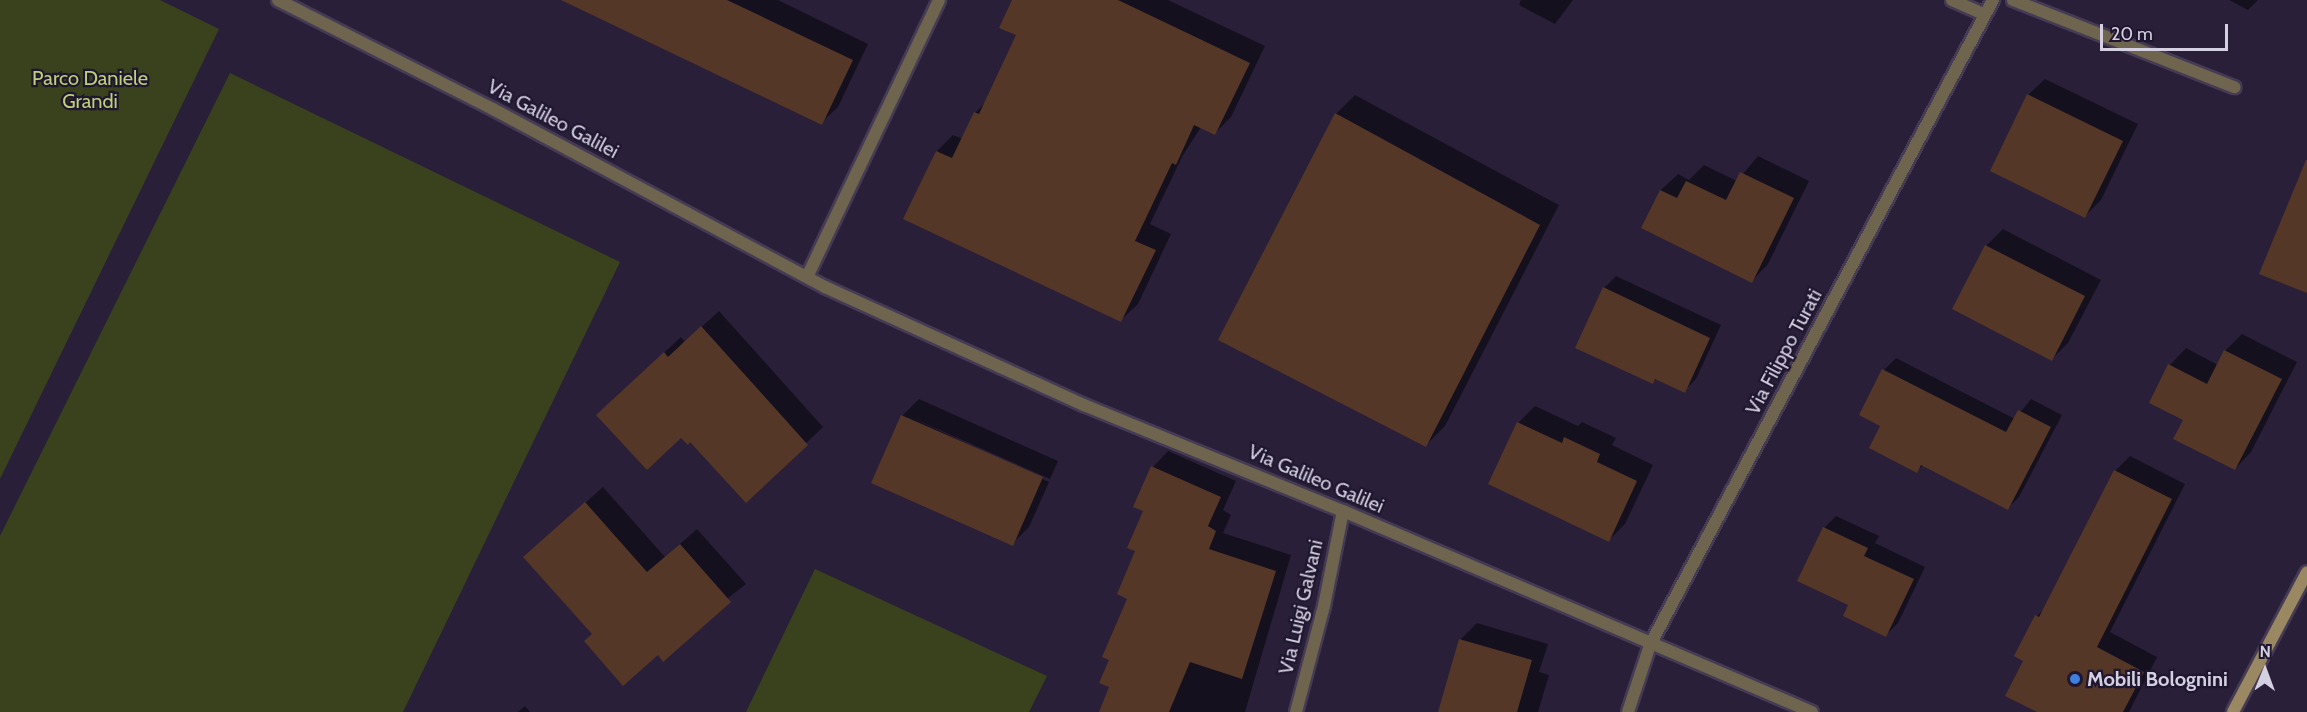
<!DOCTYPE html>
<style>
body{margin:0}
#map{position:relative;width:2307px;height:712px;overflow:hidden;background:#291f39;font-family:Cabin,sans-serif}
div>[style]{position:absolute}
.green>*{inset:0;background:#3a421d}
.shadow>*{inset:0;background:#0007}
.building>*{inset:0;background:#543727}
.roads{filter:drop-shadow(2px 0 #453b54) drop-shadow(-2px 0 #453b54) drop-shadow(0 2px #453b54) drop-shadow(0 -2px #453b54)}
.street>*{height:12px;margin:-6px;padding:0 6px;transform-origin:6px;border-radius:6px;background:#6f644d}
.secondary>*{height:12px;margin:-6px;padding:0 6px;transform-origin:6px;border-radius:6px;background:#998862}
.dots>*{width:16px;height:16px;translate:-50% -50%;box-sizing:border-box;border:3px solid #1f162f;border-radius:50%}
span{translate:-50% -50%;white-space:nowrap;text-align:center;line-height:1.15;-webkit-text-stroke:4.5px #1f162f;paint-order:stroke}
.park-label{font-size:20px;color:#bdcf78}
.street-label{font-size:20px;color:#d5d0e1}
.poi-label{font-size:20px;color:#d5d0e1;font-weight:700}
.left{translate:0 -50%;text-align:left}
.north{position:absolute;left:2235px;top:640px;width:60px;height:60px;-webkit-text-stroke:4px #1f162f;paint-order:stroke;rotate:1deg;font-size:16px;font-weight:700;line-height:24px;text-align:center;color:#d5d0e1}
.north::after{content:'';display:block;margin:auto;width:21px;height:27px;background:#d5d0e1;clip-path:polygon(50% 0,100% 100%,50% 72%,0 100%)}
.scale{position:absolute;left:2100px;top:24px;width:128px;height:27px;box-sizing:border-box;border:3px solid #d5d0e1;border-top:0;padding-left:8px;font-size:18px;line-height:21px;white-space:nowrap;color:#d5d0e1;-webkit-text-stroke:4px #1f162f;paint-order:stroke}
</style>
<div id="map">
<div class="green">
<div style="clip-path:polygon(0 0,160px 0,219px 29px,0 479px)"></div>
<div style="clip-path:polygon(230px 73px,620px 262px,403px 712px,0 712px,0 536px)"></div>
<div style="clip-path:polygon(815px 569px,1047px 676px,1029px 712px,746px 712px)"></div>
</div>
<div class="shadow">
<div style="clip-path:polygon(565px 0,778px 0,868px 44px,838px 107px,821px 123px)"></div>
<div style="clip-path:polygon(1014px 0,1168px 0,1265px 46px,1231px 117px,1215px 133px,1201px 127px,1183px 155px,1150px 224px,1171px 234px,1138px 304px,1121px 320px,937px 151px,953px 135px,963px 139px,975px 113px,986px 102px,1018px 35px)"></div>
<div style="clip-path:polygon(1521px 0,1573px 0,1555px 24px,1519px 5px)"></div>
<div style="clip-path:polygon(2229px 0,2258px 0,2248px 10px)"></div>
<div style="clip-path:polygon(2045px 79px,2138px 124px,2101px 200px,2085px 216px,2028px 95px)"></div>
<div style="clip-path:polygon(1355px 95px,1559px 205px,1445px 426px,1426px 445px,1336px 114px)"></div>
<div style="clip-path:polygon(1758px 156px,1809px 181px,1768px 264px,1752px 281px,1643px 228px,1661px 190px,1678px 174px,1689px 180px,1704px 165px,1737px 181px)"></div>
<div style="clip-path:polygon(2003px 229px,2101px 280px,2068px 343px,2052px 359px,1986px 246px)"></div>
<div style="clip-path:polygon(1616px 276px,1721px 325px,1696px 379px,1684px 391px,1657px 378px,1653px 382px,1604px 288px)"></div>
<div style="clip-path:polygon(719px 311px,823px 427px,746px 501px,690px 440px,615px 398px,681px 337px,685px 342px)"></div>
<div style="clip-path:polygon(2242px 334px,2297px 362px,2251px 452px,2235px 469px,2185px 419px,2170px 365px,2186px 348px,2218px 365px,2225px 351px)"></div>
<div style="clip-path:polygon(1896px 358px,2015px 419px,2031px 399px,2062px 415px,2019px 497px,2007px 509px,1924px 464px,1917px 471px,1882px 425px,1861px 414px,1884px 370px)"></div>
<div style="clip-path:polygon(919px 399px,1058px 461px,1050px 479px,908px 416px,1049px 482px,1029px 527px,1012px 544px,902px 416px)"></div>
<div style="clip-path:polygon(1535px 406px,1578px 426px,1582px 422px,1616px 438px,1612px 445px,1653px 465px,1625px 524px,1609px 540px,1490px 484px,1519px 422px)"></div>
<div style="clip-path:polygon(1168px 451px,1236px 481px,1223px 510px,1231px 515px,1223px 533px,1291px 555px,1245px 712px,1100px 712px,1111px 687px,1111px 660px,1129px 598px,1153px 467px)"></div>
<div style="clip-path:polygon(2130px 456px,2185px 484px,2110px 632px,2157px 657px,2129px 712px,2040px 712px,2025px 660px,2037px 616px,2046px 607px,2115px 471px)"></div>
<div style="clip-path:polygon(603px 487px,665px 557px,697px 529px,746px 584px,658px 653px,593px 634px,525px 557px)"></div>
<div style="clip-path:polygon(1836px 516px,1879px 536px,1875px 543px,1925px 567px,1898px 623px,1886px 635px,1850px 604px,1824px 528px)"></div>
<div style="clip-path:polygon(1477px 623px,1548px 644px,1539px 672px,1549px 675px,1538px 712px,1440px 712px,1460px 640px)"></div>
<div style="clip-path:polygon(525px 706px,530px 712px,518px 712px)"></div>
</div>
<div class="building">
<div style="clip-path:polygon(561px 0,727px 0,853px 60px,822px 125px)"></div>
<div style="clip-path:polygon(1012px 0,1118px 0,1250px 63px,1215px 135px,1194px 125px,1176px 165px,1172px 163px,1135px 241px,1156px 250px,1121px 322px,903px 219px,936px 151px,952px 158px,974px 112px,979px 114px,1016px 35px,999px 28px)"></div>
<div style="clip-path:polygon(2027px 94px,2123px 141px,2085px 218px,1990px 171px)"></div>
<div style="clip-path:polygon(1335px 113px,1540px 225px,1426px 447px,1218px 340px)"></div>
<div style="clip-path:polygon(2306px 160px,2307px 160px,2307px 293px,2259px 274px)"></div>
<div style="clip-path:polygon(1740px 172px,1794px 198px,1752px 283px,1641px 228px,1660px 190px,1677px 198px,1686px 181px,1726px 200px)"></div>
<div style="clip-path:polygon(1985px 245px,2085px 296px,2052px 361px,1952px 309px)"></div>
<div style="clip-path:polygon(1603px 287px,1710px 338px,1685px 393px,1655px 379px,1653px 384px,1575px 348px)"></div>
<div style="clip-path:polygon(701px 326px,808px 445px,746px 503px,690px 442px,688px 445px,681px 438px,647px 470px,596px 415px,664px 352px,668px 357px)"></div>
<div style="clip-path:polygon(2224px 350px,2282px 379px,2235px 470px,2173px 439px,2183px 420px,2149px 403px,2168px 364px,2207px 384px)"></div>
<div style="clip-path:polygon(1882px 369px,2006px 432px,2018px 410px,2051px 427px,2008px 510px,1921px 465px,1917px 473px,1869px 448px,1880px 426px,1859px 415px)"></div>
<div style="clip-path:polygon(901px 415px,1043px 477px,1013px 546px,871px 483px)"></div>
<div style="clip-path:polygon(1517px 422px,1562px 443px,1564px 437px,1600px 454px,1597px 462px,1637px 481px,1609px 542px,1488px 484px)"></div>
<div style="clip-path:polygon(1151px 466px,1221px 497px,1208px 526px,1216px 531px,1209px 549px,1276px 571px,1242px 679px,1190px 662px,1169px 712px,1099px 712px,1109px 687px,1099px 683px,1109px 660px,1102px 657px,1127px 599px,1117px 594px,1135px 551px,1127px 548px,1143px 511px,1133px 507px)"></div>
<div style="clip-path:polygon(2114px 470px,2172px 499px,2097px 647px,2144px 672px,2123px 712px,2037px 712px,2005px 696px,2023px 661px,2014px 656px,2035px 615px,2039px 617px)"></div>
<div style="clip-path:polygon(585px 502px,647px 572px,680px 544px,731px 602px,663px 662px,658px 655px,623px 686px,584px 641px,592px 634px,523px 557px)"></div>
<div style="clip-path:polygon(1823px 527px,1868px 548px,1864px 556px,1914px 579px,1886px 637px,1843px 616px,1848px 605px,1797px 581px)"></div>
<div style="clip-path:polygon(1459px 639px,1532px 660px,1517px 712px,1438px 712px)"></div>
</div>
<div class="roads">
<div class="street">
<div style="left:278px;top:0;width:241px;rotate:26.9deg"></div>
<div style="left:493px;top:109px;width:377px;rotate:28.2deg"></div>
<div style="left:825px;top:287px;width:285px;rotate:24.5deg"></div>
<div style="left:1084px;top:405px;width:280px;rotate:22.3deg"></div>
<div style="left:1343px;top:511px;width:510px;rotate:23.2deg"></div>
<div style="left:1952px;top:0;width:36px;rotate:24deg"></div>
<div style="left:2013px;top:0;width:238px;rotate:21.5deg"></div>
<div style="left:807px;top:277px;width:307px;rotate:-64.5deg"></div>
<div style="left:1296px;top:712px;width:110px;rotate:-75.2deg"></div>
<div style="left:1324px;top:606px;width:97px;rotate:-78.7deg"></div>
<div style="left:1628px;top:712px;width:71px;rotate:-71.8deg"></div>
<div style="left:1650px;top:645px;width:731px;rotate:-62deg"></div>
</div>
<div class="secondary">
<div style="left:2233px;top:712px;width:158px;rotate:-62.1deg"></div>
</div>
</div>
<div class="dots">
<div style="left:2075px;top:679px;background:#3f7fe0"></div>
</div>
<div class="park-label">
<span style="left:90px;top:90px">Parco Daniele<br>Grandi</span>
</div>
<div class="street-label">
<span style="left:553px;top:119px;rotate:28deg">Via Galileo Galilei</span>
<span style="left:1784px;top:352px;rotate:-62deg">Via Filippo Turati</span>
<span style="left:1316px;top:479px;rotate:23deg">Via Galileo Galilei</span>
<span style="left:1301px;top:607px;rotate:-77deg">Via Luigi Galvani</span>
</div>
<div class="poi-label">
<span class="left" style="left:2087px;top:679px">Mobili Bolognini</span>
</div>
<div class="north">N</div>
<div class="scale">20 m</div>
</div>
